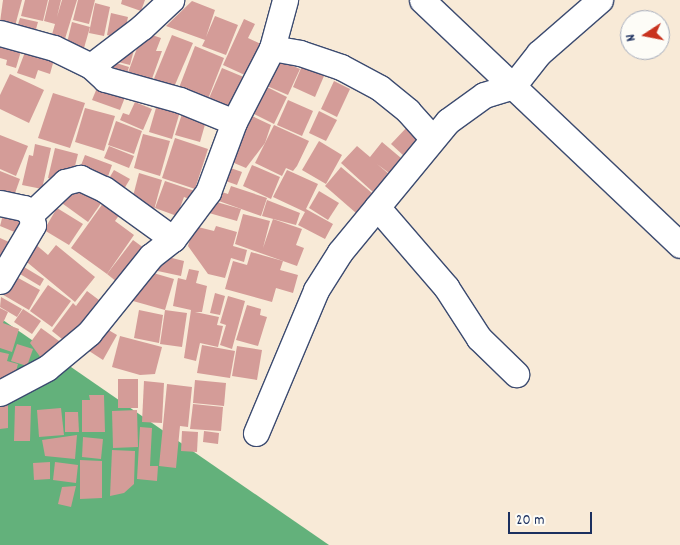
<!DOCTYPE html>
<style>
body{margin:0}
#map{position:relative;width:680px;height:545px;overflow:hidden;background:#f8ead7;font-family:Dekko,sans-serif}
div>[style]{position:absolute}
.forest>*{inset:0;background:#63b17b}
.building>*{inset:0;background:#d49c98}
.roads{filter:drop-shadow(1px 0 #3c4b70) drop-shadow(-1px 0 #3c4b70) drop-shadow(0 1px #3c4b70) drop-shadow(0 -1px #3c4b70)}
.street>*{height:25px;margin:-12.5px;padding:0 12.5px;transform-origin:12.5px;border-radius:12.5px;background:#fff}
span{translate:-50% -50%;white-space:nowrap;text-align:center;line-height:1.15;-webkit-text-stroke:4px #fdfcf7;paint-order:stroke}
.north{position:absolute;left:620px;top:10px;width:50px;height:50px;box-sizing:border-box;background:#fdfcf7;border:1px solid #a3aaba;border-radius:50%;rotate:259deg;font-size:14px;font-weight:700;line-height:20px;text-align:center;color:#1b2f5e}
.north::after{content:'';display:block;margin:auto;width:18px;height:22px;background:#c8321e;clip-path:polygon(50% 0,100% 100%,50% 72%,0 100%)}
.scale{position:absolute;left:508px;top:512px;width:84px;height:22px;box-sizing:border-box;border:2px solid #1b2f5e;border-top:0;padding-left:6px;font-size:15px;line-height:18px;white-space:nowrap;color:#1b2f5e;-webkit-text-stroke:4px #fdfcf7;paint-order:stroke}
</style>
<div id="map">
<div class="forest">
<div style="clip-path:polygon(0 318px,329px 545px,0 545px)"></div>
</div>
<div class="building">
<div style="clip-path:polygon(3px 0,22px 0,15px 26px,0 22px)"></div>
<div style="clip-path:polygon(25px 0,48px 0,43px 21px,21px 16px)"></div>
<div style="clip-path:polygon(49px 0,61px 0,57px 17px,62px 0,77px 0,64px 42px,51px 38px,55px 24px,44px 21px)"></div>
<div style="clip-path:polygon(78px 0,95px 0,89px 24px,73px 20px)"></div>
<div style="clip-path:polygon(122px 0,145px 0,141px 11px,121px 4px)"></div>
<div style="clip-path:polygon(192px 1px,215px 10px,206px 37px,215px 16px,238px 25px,226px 55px,202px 46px,205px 40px,166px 26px)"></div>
<div style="clip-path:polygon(95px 3px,110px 7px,104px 36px,89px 33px)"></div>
<div style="clip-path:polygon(111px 13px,128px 17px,123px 39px,107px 35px)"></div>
<div style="clip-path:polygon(20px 18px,38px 22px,34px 36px,16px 31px)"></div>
<div style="clip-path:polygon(244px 19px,255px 24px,248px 38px,261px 44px,247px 76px,223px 65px)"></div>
<div style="clip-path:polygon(72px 22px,90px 27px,84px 48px,67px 43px)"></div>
<div style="clip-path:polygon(143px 32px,161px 38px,156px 51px,162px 51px,149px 87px,126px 78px)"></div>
<div style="clip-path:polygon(172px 35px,193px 43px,171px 94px,151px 86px)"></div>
<div style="clip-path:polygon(0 46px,21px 51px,16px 68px,6px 65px,7px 60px,0 58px)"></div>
<div style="clip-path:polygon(135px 46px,130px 65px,114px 61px)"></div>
<div style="clip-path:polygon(195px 46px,224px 58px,206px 104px,177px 93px)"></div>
<div style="clip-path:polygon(25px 52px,55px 56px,50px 74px,38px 70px,35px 79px,17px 73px)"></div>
<div style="clip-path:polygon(279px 60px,300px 69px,288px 95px,267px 86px)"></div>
<div style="clip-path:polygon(113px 62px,129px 67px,125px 79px,109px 74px)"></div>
<div style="clip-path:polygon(302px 66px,324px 76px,315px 97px,293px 87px)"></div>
<div style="clip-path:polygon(222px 68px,246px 78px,232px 113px,207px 103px)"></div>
<div style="clip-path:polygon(10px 74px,44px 90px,29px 123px,0 109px,0 95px)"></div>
<div style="clip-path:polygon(334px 81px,350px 89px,337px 117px,321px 109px)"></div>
<div style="clip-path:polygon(99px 83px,127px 92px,120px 110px,92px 100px)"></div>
<div style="clip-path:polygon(267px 87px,287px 97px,274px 124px,254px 114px)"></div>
<div style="clip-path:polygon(53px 93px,85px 103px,70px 148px,38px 138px)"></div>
<div style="clip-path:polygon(288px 100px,313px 111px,302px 136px,277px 125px)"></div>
<div style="clip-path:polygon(158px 101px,181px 108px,172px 139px,149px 132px)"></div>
<div style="clip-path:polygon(135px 102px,152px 109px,143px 130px,120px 120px,123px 113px,129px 115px)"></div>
<div style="clip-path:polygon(85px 108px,115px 116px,104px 151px,75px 142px)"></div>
<div style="clip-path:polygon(319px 111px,337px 120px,326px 141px,309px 133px)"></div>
<div style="clip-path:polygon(182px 114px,206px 121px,200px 142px,175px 135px)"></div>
<div style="clip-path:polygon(250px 115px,271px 125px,265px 143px,246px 168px,227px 160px)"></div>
<div style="clip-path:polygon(116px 121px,142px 131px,134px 154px,108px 145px)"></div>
<div style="clip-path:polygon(274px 125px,309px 141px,297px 166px,293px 171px,286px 168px,282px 176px,255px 163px)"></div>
<div style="clip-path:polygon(409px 125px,422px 138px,404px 156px,391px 144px)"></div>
<div style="clip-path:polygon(143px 134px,170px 141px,160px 176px,134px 168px)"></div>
<div style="clip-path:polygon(0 135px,28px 146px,16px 176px,0 169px)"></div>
<div style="clip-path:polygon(175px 138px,208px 149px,195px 189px,162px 178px)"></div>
<div style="clip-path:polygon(319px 141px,342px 155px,326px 184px,302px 170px)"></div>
<div style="clip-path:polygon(382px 142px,401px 158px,389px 173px,377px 164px,389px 174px,373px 192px,341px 163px,357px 146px,370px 157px)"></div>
<div style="clip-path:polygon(35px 144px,51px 148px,42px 189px,22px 185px,29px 155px,33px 156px)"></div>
<div style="clip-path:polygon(109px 146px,134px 156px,129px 168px,104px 158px)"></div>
<div style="clip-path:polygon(55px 148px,78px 154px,73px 174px,62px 182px,48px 178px)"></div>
<div style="clip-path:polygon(85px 155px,112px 165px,105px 185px,93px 180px,97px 171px,93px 179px,78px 173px)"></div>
<div style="clip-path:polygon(252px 165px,280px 177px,271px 199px,243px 186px)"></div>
<div style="clip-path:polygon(225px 166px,242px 172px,237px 185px,220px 179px)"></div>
<div style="clip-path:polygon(341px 167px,372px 193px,356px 213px,325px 186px)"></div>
<div style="clip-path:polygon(114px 170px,130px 179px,121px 194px,105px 185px)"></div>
<div style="clip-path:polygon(287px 170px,318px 184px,306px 209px,333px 224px,325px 239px,298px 225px,305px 212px,273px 197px)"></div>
<div style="clip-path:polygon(0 171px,20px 179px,14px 196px,0 191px)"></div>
<div style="clip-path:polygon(139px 173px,162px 180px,154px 210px,131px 204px)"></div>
<div style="clip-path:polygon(75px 179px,104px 199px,88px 222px,59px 201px)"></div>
<div style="clip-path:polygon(165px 181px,195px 191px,192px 200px,184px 197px,177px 216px,155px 208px)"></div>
<div style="clip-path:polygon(231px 186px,267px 198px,261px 216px,216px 200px,219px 191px,228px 194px)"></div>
<div style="clip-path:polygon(319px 191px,339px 203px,328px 220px,309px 208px)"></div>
<div style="clip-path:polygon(106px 199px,122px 211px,115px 221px,134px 235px,107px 274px,71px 248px)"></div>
<div style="clip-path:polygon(267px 200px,300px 213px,296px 225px,262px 216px)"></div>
<div style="clip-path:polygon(213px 201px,241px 209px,237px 221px,209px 213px)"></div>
<div style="clip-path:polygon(5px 207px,24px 214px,17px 233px,0 226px)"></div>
<div style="clip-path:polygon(57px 208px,83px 224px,69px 245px,44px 230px)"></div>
<div style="clip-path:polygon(243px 214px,270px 221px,263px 248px,273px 219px,302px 229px,296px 245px,304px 248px,297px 266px,235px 244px)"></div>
<div style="clip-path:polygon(194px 226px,214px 231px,216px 226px,237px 232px,233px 246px,247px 250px,244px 262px,231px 258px,225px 278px,208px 274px,188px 246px)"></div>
<div style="clip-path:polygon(0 238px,9px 242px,0 264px)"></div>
<div style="clip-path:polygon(133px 240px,148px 251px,122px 286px,107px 274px)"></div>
<div style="clip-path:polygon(34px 243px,48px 255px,56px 245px,95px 277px,75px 302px,22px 258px)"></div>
<div style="clip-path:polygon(251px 252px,283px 261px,280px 270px,298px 275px,293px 293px,276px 288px,272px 302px,225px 289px,233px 261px,247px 265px)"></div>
<div style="clip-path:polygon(156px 254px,184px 261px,181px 276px,153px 270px)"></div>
<div style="clip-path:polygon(19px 264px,44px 279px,40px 286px,15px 271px)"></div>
<div style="clip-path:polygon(189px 269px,199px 271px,196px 283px,207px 286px,202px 312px,195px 312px,219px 317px,217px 325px,223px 326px,218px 347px,200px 343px,196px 361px,184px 358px,191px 310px,173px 306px,178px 278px,186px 280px)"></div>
<div style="clip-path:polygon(143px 270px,174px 279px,165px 310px,133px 301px)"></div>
<div style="clip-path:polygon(11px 274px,40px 290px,29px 310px,0 293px)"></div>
<div style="clip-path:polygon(48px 285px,71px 301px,52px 327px,30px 311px)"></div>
<div style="clip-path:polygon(87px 291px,99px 300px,80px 324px,72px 347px,52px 331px,73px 303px,76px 306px)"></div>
<div style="clip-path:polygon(215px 293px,225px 296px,220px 315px,210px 313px)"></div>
<div style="clip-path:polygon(228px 296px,245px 301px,232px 349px,220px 345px,226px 325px,220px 323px)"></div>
<div style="clip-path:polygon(1px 297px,22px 309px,17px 317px,0 307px)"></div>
<div style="clip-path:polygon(247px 305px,261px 309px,260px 315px,267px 317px,258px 346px,236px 340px)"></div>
<div style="clip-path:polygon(0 308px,8px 312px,3px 323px,19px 329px,12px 352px,0 348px)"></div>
<div style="clip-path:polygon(23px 309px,41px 321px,32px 334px,14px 322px)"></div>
<div style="clip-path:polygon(139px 310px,163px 315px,159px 343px,134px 338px)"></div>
<div style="clip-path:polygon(165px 310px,187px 313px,182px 347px,160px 344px)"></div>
<div style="clip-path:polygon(100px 325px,117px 335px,103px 360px,86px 349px)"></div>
<div style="clip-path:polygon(41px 328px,66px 346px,44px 362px,30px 343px)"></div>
<div style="clip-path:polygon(120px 336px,162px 347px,155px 374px,140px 375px,112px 367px)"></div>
<div style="clip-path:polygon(17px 344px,33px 349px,27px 366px,11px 361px)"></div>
<div style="clip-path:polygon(202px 345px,235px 351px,230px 378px,197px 373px)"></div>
<div style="clip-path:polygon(237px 346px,262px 350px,257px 380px,232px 376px)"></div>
<div style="clip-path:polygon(0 352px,9px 354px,7px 361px,18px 364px,13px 382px,0 379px)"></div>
<div style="clip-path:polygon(118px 379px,138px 379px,138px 408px,118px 408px)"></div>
<div style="clip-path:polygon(195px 380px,226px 383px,224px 406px,193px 403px)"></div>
<div style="clip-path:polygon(144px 381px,164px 383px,162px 423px,142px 422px)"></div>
<div style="clip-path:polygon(167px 384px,192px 387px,188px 427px,180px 426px,176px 468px,159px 466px)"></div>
<div style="clip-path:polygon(89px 395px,104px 395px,105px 432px,82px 432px,82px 400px,90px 400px)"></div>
<div style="clip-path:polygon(8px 400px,8px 428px,0 429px,0 401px)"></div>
<div style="clip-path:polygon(193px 404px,223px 407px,221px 431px,190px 429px)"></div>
<div style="clip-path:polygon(15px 406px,31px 406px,30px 441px,14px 441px)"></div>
<div style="clip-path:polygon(61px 408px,64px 435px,39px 437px,37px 410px)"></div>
<div style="clip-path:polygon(137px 410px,138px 447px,113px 448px,112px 411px)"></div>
<div style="clip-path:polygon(65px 412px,78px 412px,79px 432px,65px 432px)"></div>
<div style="clip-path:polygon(140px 427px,152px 428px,150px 466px,158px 466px,157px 481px,137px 479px)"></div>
<div style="clip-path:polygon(182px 431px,198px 432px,197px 452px,181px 451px)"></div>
<div style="clip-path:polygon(204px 431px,219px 433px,218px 444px,203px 442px)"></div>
<div style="clip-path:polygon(77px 435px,75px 459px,45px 456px,42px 440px)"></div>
<div style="clip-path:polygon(83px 437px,103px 439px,101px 459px,82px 457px)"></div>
<div style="clip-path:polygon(112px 450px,135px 451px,134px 484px,124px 493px,110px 496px)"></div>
<div style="clip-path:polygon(80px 460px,102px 461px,102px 498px,80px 499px)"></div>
<div style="clip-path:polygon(50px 462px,50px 479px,34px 480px,33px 463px)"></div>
<div style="clip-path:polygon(55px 462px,78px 465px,76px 483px,53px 480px)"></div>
<div style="clip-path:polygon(76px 486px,71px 507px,58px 504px,62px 487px)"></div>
</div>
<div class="roads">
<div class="street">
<div style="left:422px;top:0;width:356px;rotate:43.5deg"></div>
<div style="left:0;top:33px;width:56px;rotate:15.5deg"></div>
<div style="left:54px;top:48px;width:41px;rotate:25.9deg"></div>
<div style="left:91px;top:66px;width:19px;rotate:43deg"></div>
<div style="left:105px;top:79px;width:78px;rotate:15.6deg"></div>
<div style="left:180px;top:100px;width:58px;rotate:22.2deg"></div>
<div style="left:272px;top:48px;width:28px;rotate:10deg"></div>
<div style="left:300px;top:53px;width:43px;rotate:18.9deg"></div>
<div style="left:341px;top:67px;width:44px;rotate:28.3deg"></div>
<div style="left:380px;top:88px;width:36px;rotate:39deg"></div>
<div style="left:408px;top:111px;width:36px;rotate:48deg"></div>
<div style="left:91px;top:66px;width:64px;rotate:-37.4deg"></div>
<div style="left:142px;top:27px;width:40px;rotate:-43deg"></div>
<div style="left:0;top:203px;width:25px;rotate:12deg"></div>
<div style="left:24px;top:208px;width:9px;rotate:41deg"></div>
<div style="left:31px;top:214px;width:11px;rotate:80deg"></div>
<div style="left:33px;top:225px;width:65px;rotate:120.5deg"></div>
<div style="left:377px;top:207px;width:106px;rotate:49.2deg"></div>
<div style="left:446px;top:287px;width:61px;rotate:57.1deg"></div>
<div style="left:479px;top:338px;width:52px;rotate:44.2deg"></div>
<div style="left:31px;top:214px;width:47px;rotate:-43.3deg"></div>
<div style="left:65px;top:182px;width:16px;rotate:-15deg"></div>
<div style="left:80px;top:178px;width:26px;rotate:25deg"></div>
<div style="left:104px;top:189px;width:85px;rotate:35.9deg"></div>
<div style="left:0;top:393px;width:53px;rotate:-28deg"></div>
<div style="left:47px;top:368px;width:55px;rotate:-39.8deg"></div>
<div style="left:89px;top:333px;width:99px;rotate:-51.2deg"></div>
<div style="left:151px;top:256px;width:28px;rotate:-38deg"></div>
<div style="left:173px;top:239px;width:59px;rotate:-53.3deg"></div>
<div style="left:208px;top:192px;width:75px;rotate:-69.6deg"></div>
<div style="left:234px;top:122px;width:83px;rotate:-62.8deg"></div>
<div style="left:272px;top:48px;width:50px;rotate:-74.8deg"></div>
<div style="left:256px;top:433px;width:155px;rotate:-67.2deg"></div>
<div style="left:316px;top:290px;width:45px;rotate:-57.7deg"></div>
<div style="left:340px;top:252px;width:170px;rotate:-50.5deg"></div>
<div style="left:448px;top:121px;width:44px;rotate:-35.8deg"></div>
<div style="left:484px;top:95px;width:30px;rotate:-17deg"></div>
<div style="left:513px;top:86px;width:42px;rotate:-51.8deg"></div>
<div style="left:539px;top:53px;width:81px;rotate:-41deg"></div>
</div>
</div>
<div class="north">N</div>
<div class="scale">20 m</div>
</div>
